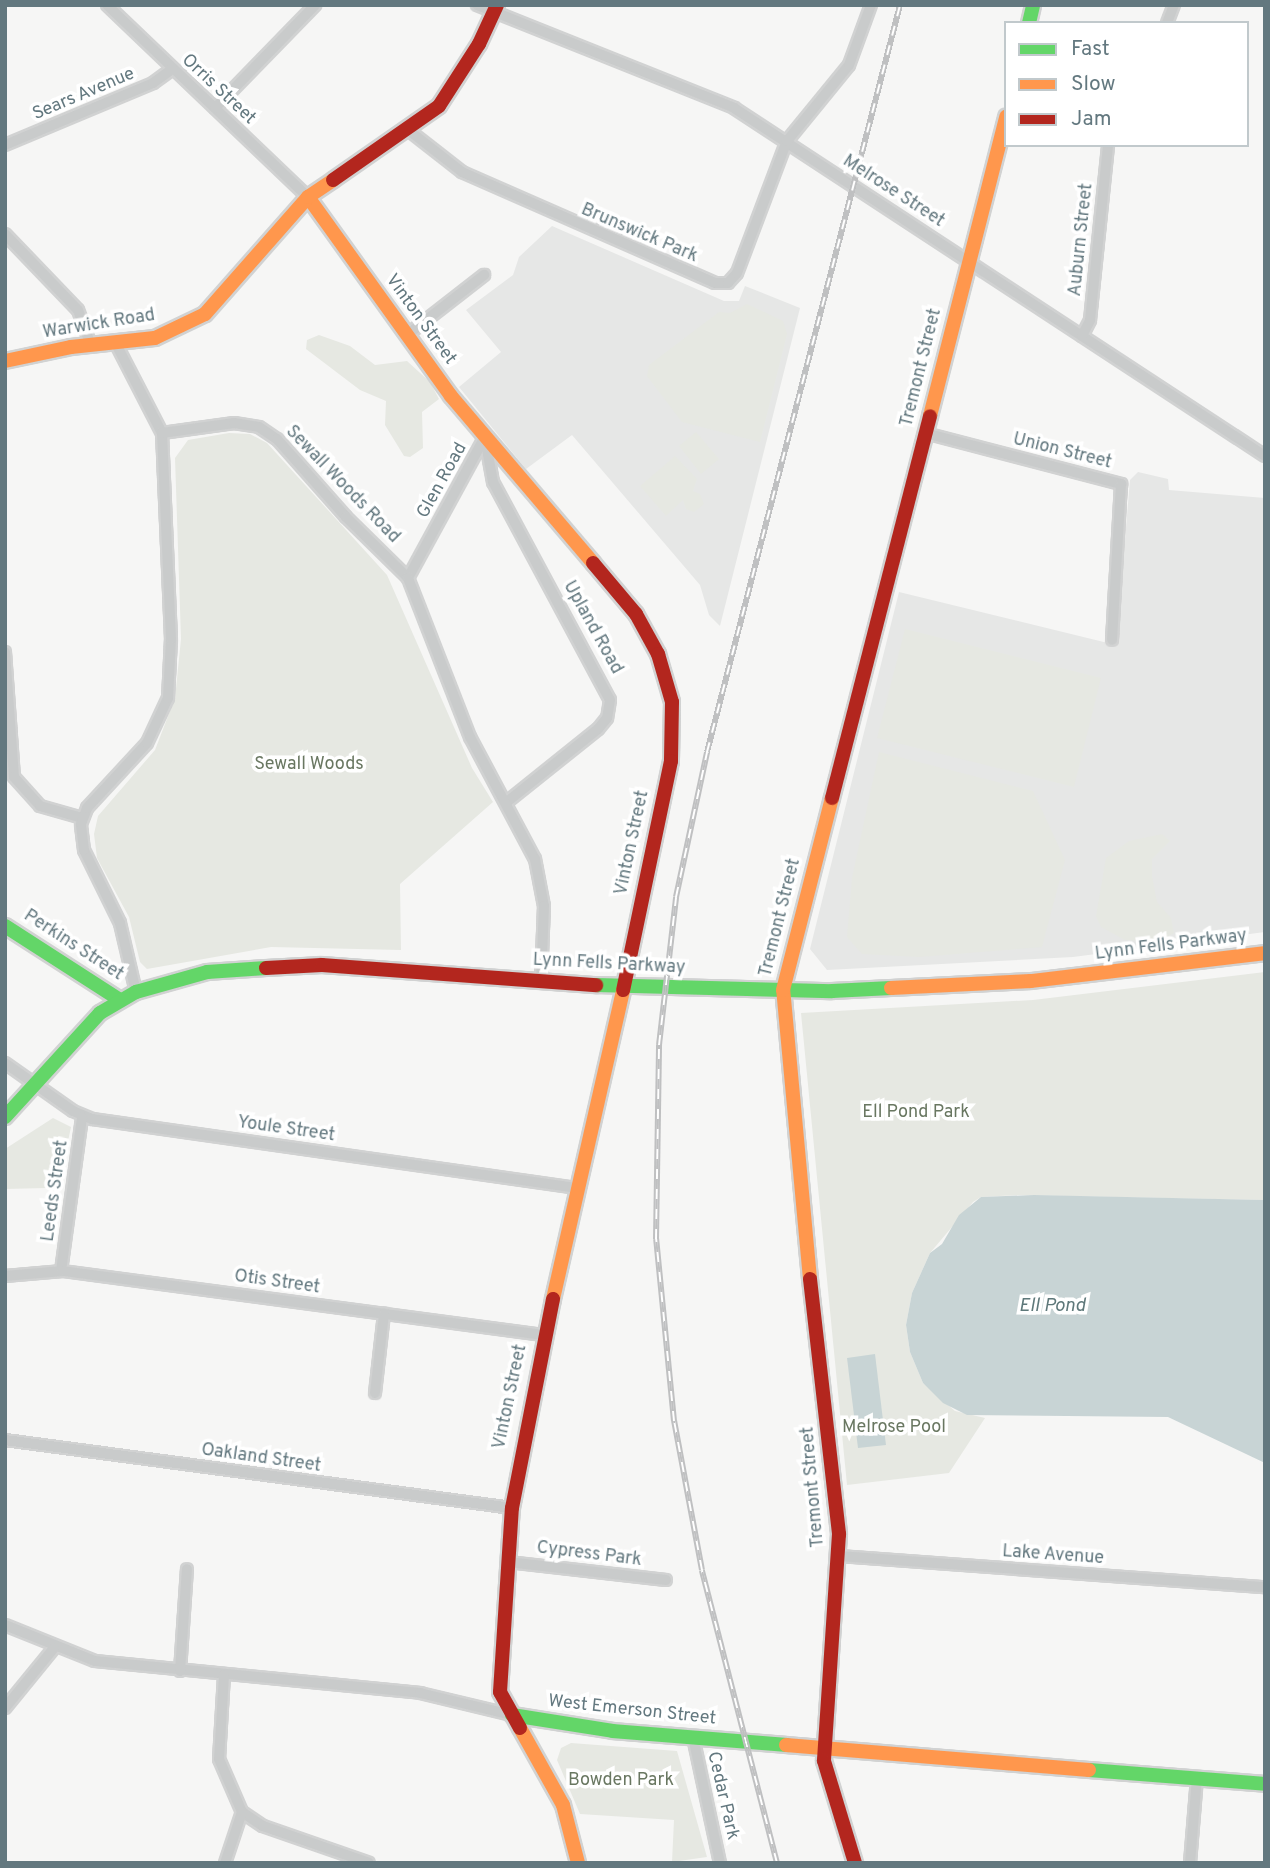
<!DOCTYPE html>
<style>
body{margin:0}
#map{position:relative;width:1270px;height:1868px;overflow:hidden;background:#f6f6f5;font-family:Overpass,sans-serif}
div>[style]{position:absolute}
.built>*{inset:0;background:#e6e7e6}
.green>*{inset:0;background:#e6e8e2}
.water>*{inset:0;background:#c8d4d5}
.roads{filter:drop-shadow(2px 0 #d1d2d2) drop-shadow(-2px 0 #d1d2d2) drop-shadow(0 2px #d1d2d2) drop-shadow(0 -2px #d1d2d2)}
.street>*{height:10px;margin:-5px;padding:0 5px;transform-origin:5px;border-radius:5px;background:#c9cbcb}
.fast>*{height:14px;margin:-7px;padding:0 7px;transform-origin:7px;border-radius:7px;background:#63d668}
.slow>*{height:14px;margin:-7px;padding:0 7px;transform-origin:7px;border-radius:7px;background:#ff974d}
.jam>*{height:14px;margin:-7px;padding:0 7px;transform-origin:7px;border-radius:7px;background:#b3261e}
.rail>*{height:6px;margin-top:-3px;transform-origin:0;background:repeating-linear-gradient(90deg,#fff 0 10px,#bfc0c1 0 20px);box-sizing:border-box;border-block:2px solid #bfc0c1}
span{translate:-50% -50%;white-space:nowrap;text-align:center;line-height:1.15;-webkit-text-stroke:7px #fff;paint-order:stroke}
.street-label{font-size:18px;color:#63787f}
.park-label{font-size:18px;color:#697761}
.water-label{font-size:19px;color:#5e787a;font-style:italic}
.frame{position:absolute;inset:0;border:7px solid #63787f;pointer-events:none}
.legend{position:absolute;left:1004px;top:21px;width:245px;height:126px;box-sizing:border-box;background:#fff;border:2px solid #c1c9cc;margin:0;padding:9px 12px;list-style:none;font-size:21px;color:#63787f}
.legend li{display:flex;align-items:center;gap:14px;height:35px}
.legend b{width:35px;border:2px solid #c1c9cc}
</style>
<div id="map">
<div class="built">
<div style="clip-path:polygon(552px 226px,724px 301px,739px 301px,745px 286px,800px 308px,720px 626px,709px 615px,700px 585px,572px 435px,526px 469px,459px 387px,501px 352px,466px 310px,513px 275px,519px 257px)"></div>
<div style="clip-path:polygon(1138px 472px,1168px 479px,1169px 490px,1265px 498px,1265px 932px,1073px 957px,827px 970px,810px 949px,899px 592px,1116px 645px,1130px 480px)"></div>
</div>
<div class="green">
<div style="clip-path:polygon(747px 304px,783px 321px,787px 334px,760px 442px,682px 422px,647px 376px,649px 365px,719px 312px,730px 313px)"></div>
<div style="clip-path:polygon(319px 335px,350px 346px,375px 365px,407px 361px,430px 382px,439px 399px,422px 412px,423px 448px,410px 457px,404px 456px,385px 425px,386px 401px,360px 390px,306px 349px,307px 340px)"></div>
<div style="clip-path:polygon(696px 432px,719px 459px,701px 474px,679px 446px)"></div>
<div style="clip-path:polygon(229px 433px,250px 434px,267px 443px,387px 575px,472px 768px,493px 802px,400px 884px,401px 950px,271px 947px,147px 969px,140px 962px,129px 917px,97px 858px,94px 834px,98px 816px,155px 750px,175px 698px,181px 639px,175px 458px,188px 440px)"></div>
<div style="clip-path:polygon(675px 456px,697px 479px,693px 491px,700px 494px,704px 504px,694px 512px,686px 509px,683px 500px,666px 516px,640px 486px)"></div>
<div style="clip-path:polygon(905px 629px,1101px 678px,1074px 787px,877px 738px)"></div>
<div style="clip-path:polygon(879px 752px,1033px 791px,1065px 860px,1042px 947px,919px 957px,862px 954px,847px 937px,852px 878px)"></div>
<div style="clip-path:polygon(1162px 834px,1170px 841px,1152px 859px,1152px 876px,1157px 902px,1171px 918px,1174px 933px,1157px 942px,1125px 940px,1101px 927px,1096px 916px,1106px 858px,1129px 841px)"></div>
<div style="clip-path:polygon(1265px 972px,1265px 1200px,1018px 1195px,981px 1197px,973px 1202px,930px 1253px,912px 1293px,906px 1325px,910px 1352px,923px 1383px,955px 1411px,985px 1418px,949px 1473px,847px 1485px,801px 1013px,1033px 1000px)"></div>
<div style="clip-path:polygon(53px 1118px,71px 1127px,60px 1179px,46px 1188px,5px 1189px,5px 1149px)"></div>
<div style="clip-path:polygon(571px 1743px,677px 1751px,707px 1857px,672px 1862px,674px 1820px,580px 1814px,557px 1760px,561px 1748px)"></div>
</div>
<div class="water">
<div style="clip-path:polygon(1034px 1195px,1265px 1200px,1265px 1463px,1168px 1417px,967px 1415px,943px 1403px,923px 1383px,910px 1352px,906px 1325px,912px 1293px,930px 1253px,942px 1244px,959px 1215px,981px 1197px)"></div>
<div style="clip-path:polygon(875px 1354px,886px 1445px,858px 1448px,847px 1358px)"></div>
</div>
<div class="roads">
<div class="street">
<div style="left:107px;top:5px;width:278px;rotate:43.7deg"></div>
<div style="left:477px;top:5px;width:277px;rotate:21.8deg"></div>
<div style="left:734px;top:108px;width:635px;rotate:33.24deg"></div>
<div style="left:1167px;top:23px;width:19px;rotate:-69deg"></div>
<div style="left:215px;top:108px;width:144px;rotate:-45.8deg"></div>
<div style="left:407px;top:129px;width:70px;rotate:38deg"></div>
<div style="left:462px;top:172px;width:276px;rotate:23.7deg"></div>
<div style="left:715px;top:283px;width:13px"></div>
<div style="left:728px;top:283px;width:13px;rotate:-48deg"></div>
<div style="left:737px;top:273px;width:141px;rotate:-69.3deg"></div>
<div style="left:787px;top:141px;width:98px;rotate:-50.8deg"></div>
<div style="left:849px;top:65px;width:64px;rotate:-69.9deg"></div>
<div style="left:5px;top:145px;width:160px;rotate:-22.7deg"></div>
<div style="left:153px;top:83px;width:24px;rotate:-36deg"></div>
<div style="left:5px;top:234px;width:105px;rotate:46.2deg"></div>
<div style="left:78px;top:310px;width:37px;rotate:70deg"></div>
<div style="left:407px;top:335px;width:98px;rotate:-37.9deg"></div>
<div style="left:1082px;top:336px;width:18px;rotate:-63deg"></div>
<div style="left:1090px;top:320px;width:176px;rotate:-84.1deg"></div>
<div style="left:116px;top:344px;width:100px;rotate:62.7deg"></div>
<div style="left:925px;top:433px;width:203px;rotate:14.6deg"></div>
<div style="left:1121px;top:484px;width:156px;rotate:93.3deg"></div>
<div style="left:485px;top:438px;width:45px;rotate:79.7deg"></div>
<div style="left:493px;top:482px;width:247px;rotate:61.8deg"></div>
<div style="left:610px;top:700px;width:18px;rotate:99deg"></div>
<div style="left:607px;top:718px;width:14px;rotate:129deg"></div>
<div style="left:598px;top:729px;width:117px;rotate:141.3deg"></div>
<div style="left:408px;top:578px;width:161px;rotate:-61.4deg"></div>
<div style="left:5px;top:652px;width:125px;rotate:85.9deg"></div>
<div style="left:14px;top:777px;width:39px;rotate:48deg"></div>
<div style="left:40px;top:806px;width:44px;rotate:15.9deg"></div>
<div style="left:136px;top:992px;width:71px;rotate:-103.1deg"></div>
<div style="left:120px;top:923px;width:81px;rotate:-116.3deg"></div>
<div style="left:84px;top:850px;width:26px;rotate:-97deg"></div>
<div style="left:81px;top:824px;width:17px;rotate:-69deg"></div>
<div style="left:87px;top:808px;width:88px;rotate:-47.3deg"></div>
<div style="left:147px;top:743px;width:50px;rotate:-65deg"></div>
<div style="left:168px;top:698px;width:59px;rotate:-87.1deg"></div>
<div style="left:171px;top:639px;width:206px;rotate:-92.5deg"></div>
<div style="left:162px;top:433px;width:73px;rotate:-7.9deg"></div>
<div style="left:234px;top:423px;width:25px;rotate:9deg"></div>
<div style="left:259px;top:427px;width:22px;rotate:34deg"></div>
<div style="left:277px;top:439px;width:104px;rotate:48.5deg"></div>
<div style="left:346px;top:517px;width:87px;rotate:44.5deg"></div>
<div style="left:408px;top:578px;width:171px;rotate:68.7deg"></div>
<div style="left:470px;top:737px;width:138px;rotate:62deg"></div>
<div style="left:535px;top:859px;width:48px;rotate:79.2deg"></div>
<div style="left:544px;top:906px;width:75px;rotate:92.3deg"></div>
<div style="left:5px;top:1063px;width:83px;rotate:35.2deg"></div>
<div style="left:73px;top:1111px;width:21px;rotate:23deg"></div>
<div style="left:92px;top:1119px;width:491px;rotate:8.1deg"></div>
<div style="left:61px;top:1271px;width:155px;rotate:-82.2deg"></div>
<div style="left:5px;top:1276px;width:58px;rotate:-4.9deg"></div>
<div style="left:63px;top:1271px;width:485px;rotate:7.6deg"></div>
<div style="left:375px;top:1393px;width:80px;rotate:-83.5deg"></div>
<div style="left:5px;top:1440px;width:512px;rotate:7.64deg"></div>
<div style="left:839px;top:1556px;width:427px;rotate:4.2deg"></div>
<div style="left:508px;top:1562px;width:159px;rotate:6.5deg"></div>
<div style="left:5px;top:1625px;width:97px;rotate:21.8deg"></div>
<div style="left:95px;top:1661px;width:327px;rotate:5.6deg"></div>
<div style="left:420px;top:1693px;width:95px;rotate:13.4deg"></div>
<div style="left:180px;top:1671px;width:102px;rotate:-86.1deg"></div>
<div style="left:224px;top:1675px;width:84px;rotate:93.4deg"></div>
<div style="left:219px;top:1759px;width:58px;rotate:66.5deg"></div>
<div style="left:242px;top:1812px;width:25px;rotate:34deg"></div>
<div style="left:263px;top:1826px;width:112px;rotate:19.2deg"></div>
<div style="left:5px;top:1708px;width:77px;rotate:-50.8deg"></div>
<div style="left:693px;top:1737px;width:129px;rotate:77.9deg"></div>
<div style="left:225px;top:1863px;width:54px;rotate:-71.6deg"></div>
<div style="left:1190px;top:1863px;width:85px;rotate:-85.3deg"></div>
</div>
<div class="fast">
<div style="left:1029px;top:23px;width:18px;rotate:-77deg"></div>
<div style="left:5px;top:926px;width:137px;rotate:32.8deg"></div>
<div style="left:596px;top:985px;width:236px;rotate:1.5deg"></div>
<div style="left:832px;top:991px;width:59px;rotate:-2.9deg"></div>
<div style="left:5px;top:1117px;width:141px;rotate:-47.6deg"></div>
<div style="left:100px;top:1013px;width:42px;rotate:-30.3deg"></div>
<div style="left:136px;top:992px;width:74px;rotate:-15.7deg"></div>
<div style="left:207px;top:972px;width:59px;rotate:-3.9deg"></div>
<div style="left:512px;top:1715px;width:102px;rotate:9deg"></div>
<div style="left:613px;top:1731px;width:174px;rotate:4.6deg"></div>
<div style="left:1089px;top:1770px;width:177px;rotate:4.5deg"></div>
</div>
<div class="slow">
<div style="left:308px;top:197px;width:245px;rotate:54.3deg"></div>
<div style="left:451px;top:396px;width:219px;rotate:49.6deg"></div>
<div style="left:5px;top:361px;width:67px;rotate:-12deg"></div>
<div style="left:71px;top:347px;width:84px;rotate:-6.1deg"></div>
<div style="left:155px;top:338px;width:55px;rotate:-25.6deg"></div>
<div style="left:205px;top:314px;width:156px;rotate:-48.6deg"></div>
<div style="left:308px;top:197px;width:30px;rotate:-34deg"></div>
<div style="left:930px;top:416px;width:309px;rotate:-75.7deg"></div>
<div style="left:891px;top:988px;width:140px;rotate:-2.9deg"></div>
<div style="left:1031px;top:981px;width:236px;rotate:-6.8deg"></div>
<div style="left:810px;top:1279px;width:290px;rotate:-95.3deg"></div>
<div style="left:783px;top:990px;width:198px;rotate:-75.7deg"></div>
<div style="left:553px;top:1299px;width:317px;rotate:-77.2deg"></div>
<div style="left:520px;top:1728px;width:88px;rotate:60.8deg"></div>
<div style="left:563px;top:1805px;width:60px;rotate:75.5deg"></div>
<div style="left:786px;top:1745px;width:304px;rotate:4.7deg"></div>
</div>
<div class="jam">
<div style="left:333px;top:180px;width:129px;rotate:-34.9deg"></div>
<div style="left:439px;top:106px;width:74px;rotate:-57.2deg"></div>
<div style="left:479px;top:44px;width:43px;rotate:-65.2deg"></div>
<div style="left:593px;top:563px;width:67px;rotate:49.9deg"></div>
<div style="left:636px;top:614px;width:46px;rotate:61.2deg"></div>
<div style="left:658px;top:654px;width:50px;rotate:73.7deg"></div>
<div style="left:672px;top:702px;width:59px;rotate:91deg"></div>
<div style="left:671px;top:761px;width:234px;rotate:101.8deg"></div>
<div style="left:832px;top:798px;width:394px;rotate:-75.6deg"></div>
<div style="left:266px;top:968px;width:56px;rotate:-3.1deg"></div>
<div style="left:322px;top:965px;width:275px;rotate:4.2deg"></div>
<div style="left:810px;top:1279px;width:257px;rotate:83.5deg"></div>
<div style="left:839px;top:1534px;width:227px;rotate:93.8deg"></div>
<div style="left:824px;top:1761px;width:107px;rotate:73.1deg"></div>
<div style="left:520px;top:1728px;width:41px;rotate:-119.1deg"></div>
<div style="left:500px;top:1692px;width:184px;rotate:-86.3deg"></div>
<div style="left:512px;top:1508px;width:213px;rotate:-78.9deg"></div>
</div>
</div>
<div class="rail">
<div style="left:777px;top:1863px;width:302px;rotate:-104.4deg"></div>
<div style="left:702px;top:1570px;width:152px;rotate:-100.6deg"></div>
<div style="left:674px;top:1421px;width:183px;rotate:-95.6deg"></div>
<div style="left:656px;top:1239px;width:194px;rotate:-89.1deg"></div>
<div style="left:659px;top:1045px;width:149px;rotate:-83.4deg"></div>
<div style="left:676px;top:897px;width:148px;rotate:-77.9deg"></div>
<div style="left:707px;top:752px;width:772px;rotate:-75.51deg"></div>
</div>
<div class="street-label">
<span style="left:218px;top:90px;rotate:43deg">Orris Street</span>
<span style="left:84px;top:95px;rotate:-23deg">Sears Avenue</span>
<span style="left:893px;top:192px;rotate:33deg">Melrose Street</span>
<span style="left:639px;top:234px;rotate:23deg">Brunswick Park</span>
<span style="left:1082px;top:240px;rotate:-84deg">Auburn Street</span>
<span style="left:420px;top:320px;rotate:54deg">Vinton Street</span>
<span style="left:99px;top:325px;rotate:-9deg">Warwick Road</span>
<span style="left:922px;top:368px;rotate:-76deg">Tremont Street</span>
<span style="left:1062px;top:452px;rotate:14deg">Union Street</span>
<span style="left:443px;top:481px;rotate:-61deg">Glen Road</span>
<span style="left:342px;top:485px;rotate:46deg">Sewall Woods Road</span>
<span style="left:592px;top:628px;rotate:61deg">Upland Road</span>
<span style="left:633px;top:843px;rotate:-78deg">Vinton Street</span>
<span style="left:781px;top:918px;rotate:-76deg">Tremont Street</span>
<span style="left:73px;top:946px;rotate:33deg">Perkins Street</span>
<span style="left:1171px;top:946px;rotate:-7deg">Lynn Fells Parkway</span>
<span style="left:609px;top:965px;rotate:3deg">Lynn Fells Parkway</span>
<span style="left:286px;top:1130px;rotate:8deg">Youle Street</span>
<span style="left:56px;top:1191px;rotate:-82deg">Leeds Street</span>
<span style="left:277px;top:1283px;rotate:8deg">Otis Street</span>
<span style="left:511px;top:1397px;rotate:-78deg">Vinton Street</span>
<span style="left:261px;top:1459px;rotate:8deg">Oakland Street</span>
<span style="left:814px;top:1487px;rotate:-95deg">Tremont Street</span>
<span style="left:589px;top:1555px;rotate:7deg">Cypress Park</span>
<span style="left:1053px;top:1556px;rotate:4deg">Lake Avenue</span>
<span style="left:632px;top:1711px;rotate:6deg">West Emerson Street</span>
<span style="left:722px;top:1796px;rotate:77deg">Cedar Park</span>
</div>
<div class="park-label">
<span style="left:309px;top:765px">Sewall Woods</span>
<span style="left:916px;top:1113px">Ell Pond Park</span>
<span style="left:894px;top:1428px">Melrose Pool</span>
<span style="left:621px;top:1781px">Bowden Park</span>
</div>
<div class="water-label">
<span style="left:1052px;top:1307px">Ell Pond</span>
</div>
<div class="frame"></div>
<ul class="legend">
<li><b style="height:9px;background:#63d668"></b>Fast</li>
<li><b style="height:9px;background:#ff974d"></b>Slow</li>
<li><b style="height:9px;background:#b3261e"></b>Jam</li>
</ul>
</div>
